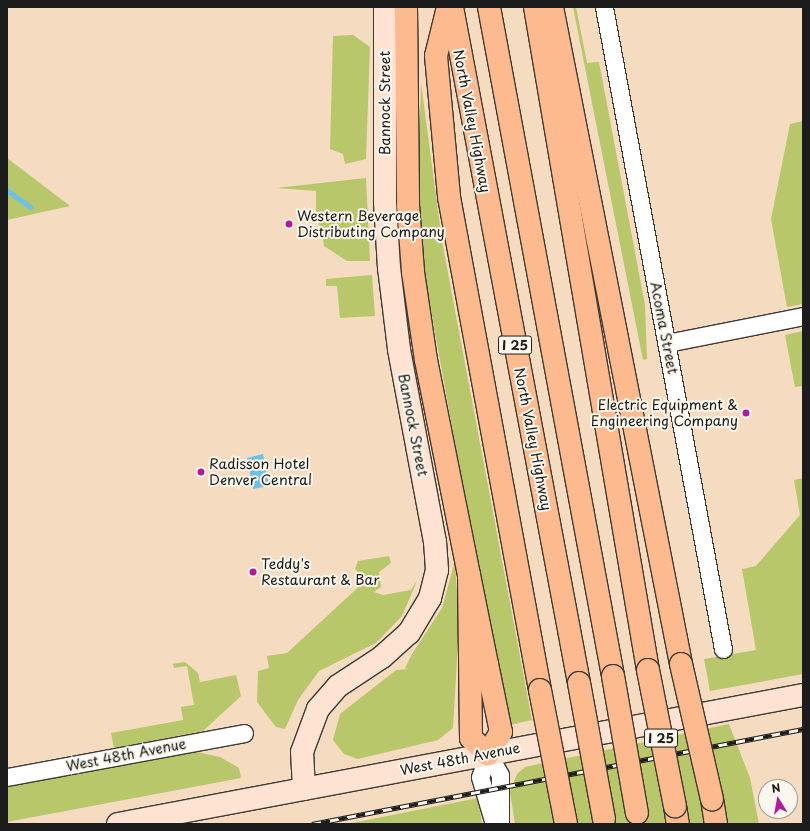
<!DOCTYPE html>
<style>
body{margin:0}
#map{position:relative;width:810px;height:831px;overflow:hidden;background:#f5dbbf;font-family:"Playpen Sans",sans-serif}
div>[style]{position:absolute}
.green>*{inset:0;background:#b7c769}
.water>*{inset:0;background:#6cc1e9}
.stream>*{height:4.5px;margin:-2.25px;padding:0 2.25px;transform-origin:2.25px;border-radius:2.25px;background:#6cc1e9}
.roads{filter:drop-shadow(1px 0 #3d3934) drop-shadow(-1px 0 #3d3934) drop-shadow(0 1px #3d3934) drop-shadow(0 -1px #3d3934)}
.street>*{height:17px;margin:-8.5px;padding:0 8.5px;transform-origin:8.5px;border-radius:8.5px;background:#fff}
.secondary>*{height:22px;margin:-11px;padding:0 11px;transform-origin:11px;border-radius:11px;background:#fee3d2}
.highway>*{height:22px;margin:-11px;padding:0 11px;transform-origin:11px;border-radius:11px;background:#fcba8e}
.rail>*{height:4.5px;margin-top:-2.25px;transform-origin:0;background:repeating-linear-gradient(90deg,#fbf7ec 0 9px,#1c1c1c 0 18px);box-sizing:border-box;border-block:1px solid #1c1c1c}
.bridges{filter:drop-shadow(1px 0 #3d3934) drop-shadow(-1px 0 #3d3934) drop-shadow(0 1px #3d3934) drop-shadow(0 -1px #3d3934)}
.highway-bridge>*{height:22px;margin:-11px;padding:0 11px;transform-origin:11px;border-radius:11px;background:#fcba8e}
.dots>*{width:11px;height:11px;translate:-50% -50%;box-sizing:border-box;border:2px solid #fbf7ec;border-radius:50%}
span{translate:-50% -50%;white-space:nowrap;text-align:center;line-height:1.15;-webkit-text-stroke:4px #fbf7ec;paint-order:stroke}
.shield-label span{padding:1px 3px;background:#fbf7ec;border:1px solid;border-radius:3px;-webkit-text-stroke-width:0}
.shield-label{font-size:13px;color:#1c1c1c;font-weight:700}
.street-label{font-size:14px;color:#1c1c1c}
.poi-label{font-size:14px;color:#1c1c1c}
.left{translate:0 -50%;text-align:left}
.right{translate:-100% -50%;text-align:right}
.frame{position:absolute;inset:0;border:8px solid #1c1c1c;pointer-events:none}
.north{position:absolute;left:758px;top:779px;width:40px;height:40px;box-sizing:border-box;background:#fbf7ec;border:1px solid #a29f99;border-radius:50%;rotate:349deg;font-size:11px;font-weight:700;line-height:16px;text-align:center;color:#1c1c1c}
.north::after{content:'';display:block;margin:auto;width:14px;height:18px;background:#b5179e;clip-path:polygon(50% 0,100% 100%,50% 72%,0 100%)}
</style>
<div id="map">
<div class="green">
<div style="clip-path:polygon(573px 7px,576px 7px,587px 63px,599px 62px,645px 305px,647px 359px,643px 360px)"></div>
<div style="clip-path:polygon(353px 35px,370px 47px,366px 159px,345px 164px,343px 154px,330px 149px,333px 36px)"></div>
<div style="clip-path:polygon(421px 83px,442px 241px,532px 720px,506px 726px,425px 277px,418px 182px)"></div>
<div style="clip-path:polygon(803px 121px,803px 304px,787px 307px,771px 219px,790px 124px)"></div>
<div style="clip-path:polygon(7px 158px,70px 206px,7px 220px)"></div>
<div style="clip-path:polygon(366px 178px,370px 261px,347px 261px,324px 246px,322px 230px,316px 218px,316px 191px,276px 188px)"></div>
<div style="clip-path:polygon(372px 275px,375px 316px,340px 318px,337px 286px,326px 286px,326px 279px)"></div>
<div style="clip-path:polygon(803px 331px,803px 386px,795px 387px,785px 335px)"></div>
<div style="clip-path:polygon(803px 478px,803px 674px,710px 691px,704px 659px,756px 650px,742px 569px,756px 566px,800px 515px,794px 480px)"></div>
<div style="clip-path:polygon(389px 556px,391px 563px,379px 572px,381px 587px,374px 592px,383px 595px,411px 590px,417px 581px,402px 616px,376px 643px,319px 671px,298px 700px,285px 729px,276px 727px,257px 702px,258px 671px,269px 668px,267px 656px,287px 653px,366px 580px,355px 569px,358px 561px)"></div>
<div style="clip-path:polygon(455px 561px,459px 626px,453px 728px,438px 740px,358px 759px,344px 754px,333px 740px,340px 714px,396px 670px,408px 669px,405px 668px,412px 654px,442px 608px)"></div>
<div style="clip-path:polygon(185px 662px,198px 673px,200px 682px,236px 675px,241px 696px,203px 731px,114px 748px,111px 733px,183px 720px,181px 707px,194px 705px,187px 666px,174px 668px,173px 664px)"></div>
<div style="clip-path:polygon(729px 724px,750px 778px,759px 824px,515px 824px,510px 792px,517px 774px,525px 767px)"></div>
<div style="clip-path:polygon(197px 752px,220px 757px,239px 768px,241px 778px,7px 822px,7px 787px)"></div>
<div style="clip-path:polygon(478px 798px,482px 824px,347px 824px)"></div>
</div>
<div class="water">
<div style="clip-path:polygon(263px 454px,269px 486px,253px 489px,247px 458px)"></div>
</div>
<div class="stream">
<div style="left:7px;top:190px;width:29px;rotate:36deg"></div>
</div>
<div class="roads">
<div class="street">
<div style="left:604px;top:7px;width:653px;rotate:79.5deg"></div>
<div style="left:667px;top:343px;width:139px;rotate:-11.2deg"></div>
<div style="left:488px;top:754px;width:24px;rotate:109deg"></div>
<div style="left:480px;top:777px;width:49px;rotate:73.4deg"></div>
<div style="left:488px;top:754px;width:24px;rotate:60deg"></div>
<div style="left:500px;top:775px;width:49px;rotate:90deg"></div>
<div style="left:7px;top:777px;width:241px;rotate:-10.5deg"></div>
</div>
<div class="secondary">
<div style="left:304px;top:789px;width:37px;rotate:-93deg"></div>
<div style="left:302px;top:752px;width:46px;rotate:-69.6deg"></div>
<div style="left:318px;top:709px;width:30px;rotate:-49deg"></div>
<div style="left:338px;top:686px;width:53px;rotate:-33.4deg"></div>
<div style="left:382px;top:657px;width:36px;rotate:-42deg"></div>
<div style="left:409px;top:633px;width:41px;rotate:-59deg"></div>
<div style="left:430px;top:598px;width:29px;rotate:-76deg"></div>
<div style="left:437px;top:570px;width:28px;rotate:-94deg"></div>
<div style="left:435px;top:542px;width:196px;rotate:-100.6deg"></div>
<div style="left:399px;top:349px;width:82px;rotate:-97deg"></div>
<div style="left:389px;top:268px;width:66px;rotate:-93.5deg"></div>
<div style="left:385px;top:202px;width:195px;rotate:-90deg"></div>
<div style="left:118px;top:824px;width:697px;rotate:-10.67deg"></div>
</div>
<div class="highway">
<div style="left:406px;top:7px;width:198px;rotate:89.4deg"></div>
<div style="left:408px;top:205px;width:67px;rotate:85.7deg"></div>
<div style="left:413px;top:272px;width:89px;rotate:81.6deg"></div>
<div style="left:426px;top:360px;width:219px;rotate:78.7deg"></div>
<div style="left:469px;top:575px;width:91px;rotate:78.6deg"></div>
<div style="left:487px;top:664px;width:69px;rotate:78.4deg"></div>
<div style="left:501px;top:732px;width:26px;rotate:121deg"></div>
<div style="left:488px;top:754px;width:23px;rotate:-137deg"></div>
<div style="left:471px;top:738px;width:163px;rotate:-90.7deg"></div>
<div style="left:448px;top:7px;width:50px;rotate:103.8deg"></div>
<div style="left:436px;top:56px;width:142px;rotate:84.7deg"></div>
<div style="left:449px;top:197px;width:501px;rotate:79.54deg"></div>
<div style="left:452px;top:7px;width:688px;rotate:79.36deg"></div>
<div style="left:489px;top:7px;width:680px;rotate:79.5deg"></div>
<div style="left:535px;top:7px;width:673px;rotate:80.33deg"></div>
<div style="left:552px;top:7px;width:670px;rotate:78.89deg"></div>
<div style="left:712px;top:799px;width:25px;rotate:81deg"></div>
<div style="left:675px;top:806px;width:18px;rotate:81deg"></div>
</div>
</div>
<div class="rail">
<div style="left:312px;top:824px;width:500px;rotate:-10.95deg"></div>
</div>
<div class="bridges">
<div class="highway-bridge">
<div style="left:681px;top:664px;width:139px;rotate:77.1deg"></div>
<div style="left:648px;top:670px;width:139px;rotate:78.8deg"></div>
<div style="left:613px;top:676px;width:139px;rotate:80.1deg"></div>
<div style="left:579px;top:683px;width:138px;rotate:79.6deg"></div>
<div style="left:540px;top:690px;width:136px;rotate:79deg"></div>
</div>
</div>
<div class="dots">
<div style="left:289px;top:224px;background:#b5179e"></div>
<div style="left:746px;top:413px;background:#b5179e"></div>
<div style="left:201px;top:472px;background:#b5179e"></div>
<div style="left:253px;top:572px;background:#b5179e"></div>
</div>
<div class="shield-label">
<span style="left:515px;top:345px">I 25</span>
<span style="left:661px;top:738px">I 25</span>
</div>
<div class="street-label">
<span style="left:385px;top:103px;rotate:-90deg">Bannock Street</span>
<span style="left:472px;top:121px;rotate:79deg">North Valley Highway</span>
<span style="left:664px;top:328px;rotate:79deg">Acoma Street</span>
<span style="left:413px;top:425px;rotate:79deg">Bannock Street</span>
<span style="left:533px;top:439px;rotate:79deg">North Valley Highway</span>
<span style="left:126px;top:755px;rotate:-11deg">West 48th Avenue</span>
<span style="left:460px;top:759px;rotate:-11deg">West 48th Avenue</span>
</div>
<div class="poi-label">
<span class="left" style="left:297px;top:224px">Western Beverage<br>Distributing Company</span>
<span class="right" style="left:738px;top:413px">Electric Equipment &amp;<br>Engineering Company</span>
<span class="left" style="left:209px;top:472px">Radisson Hotel<br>Denver Central</span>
<span class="left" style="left:261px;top:572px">Teddy's<br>Restaurant &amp; Bar</span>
</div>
<div class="frame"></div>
<div class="north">N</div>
</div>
